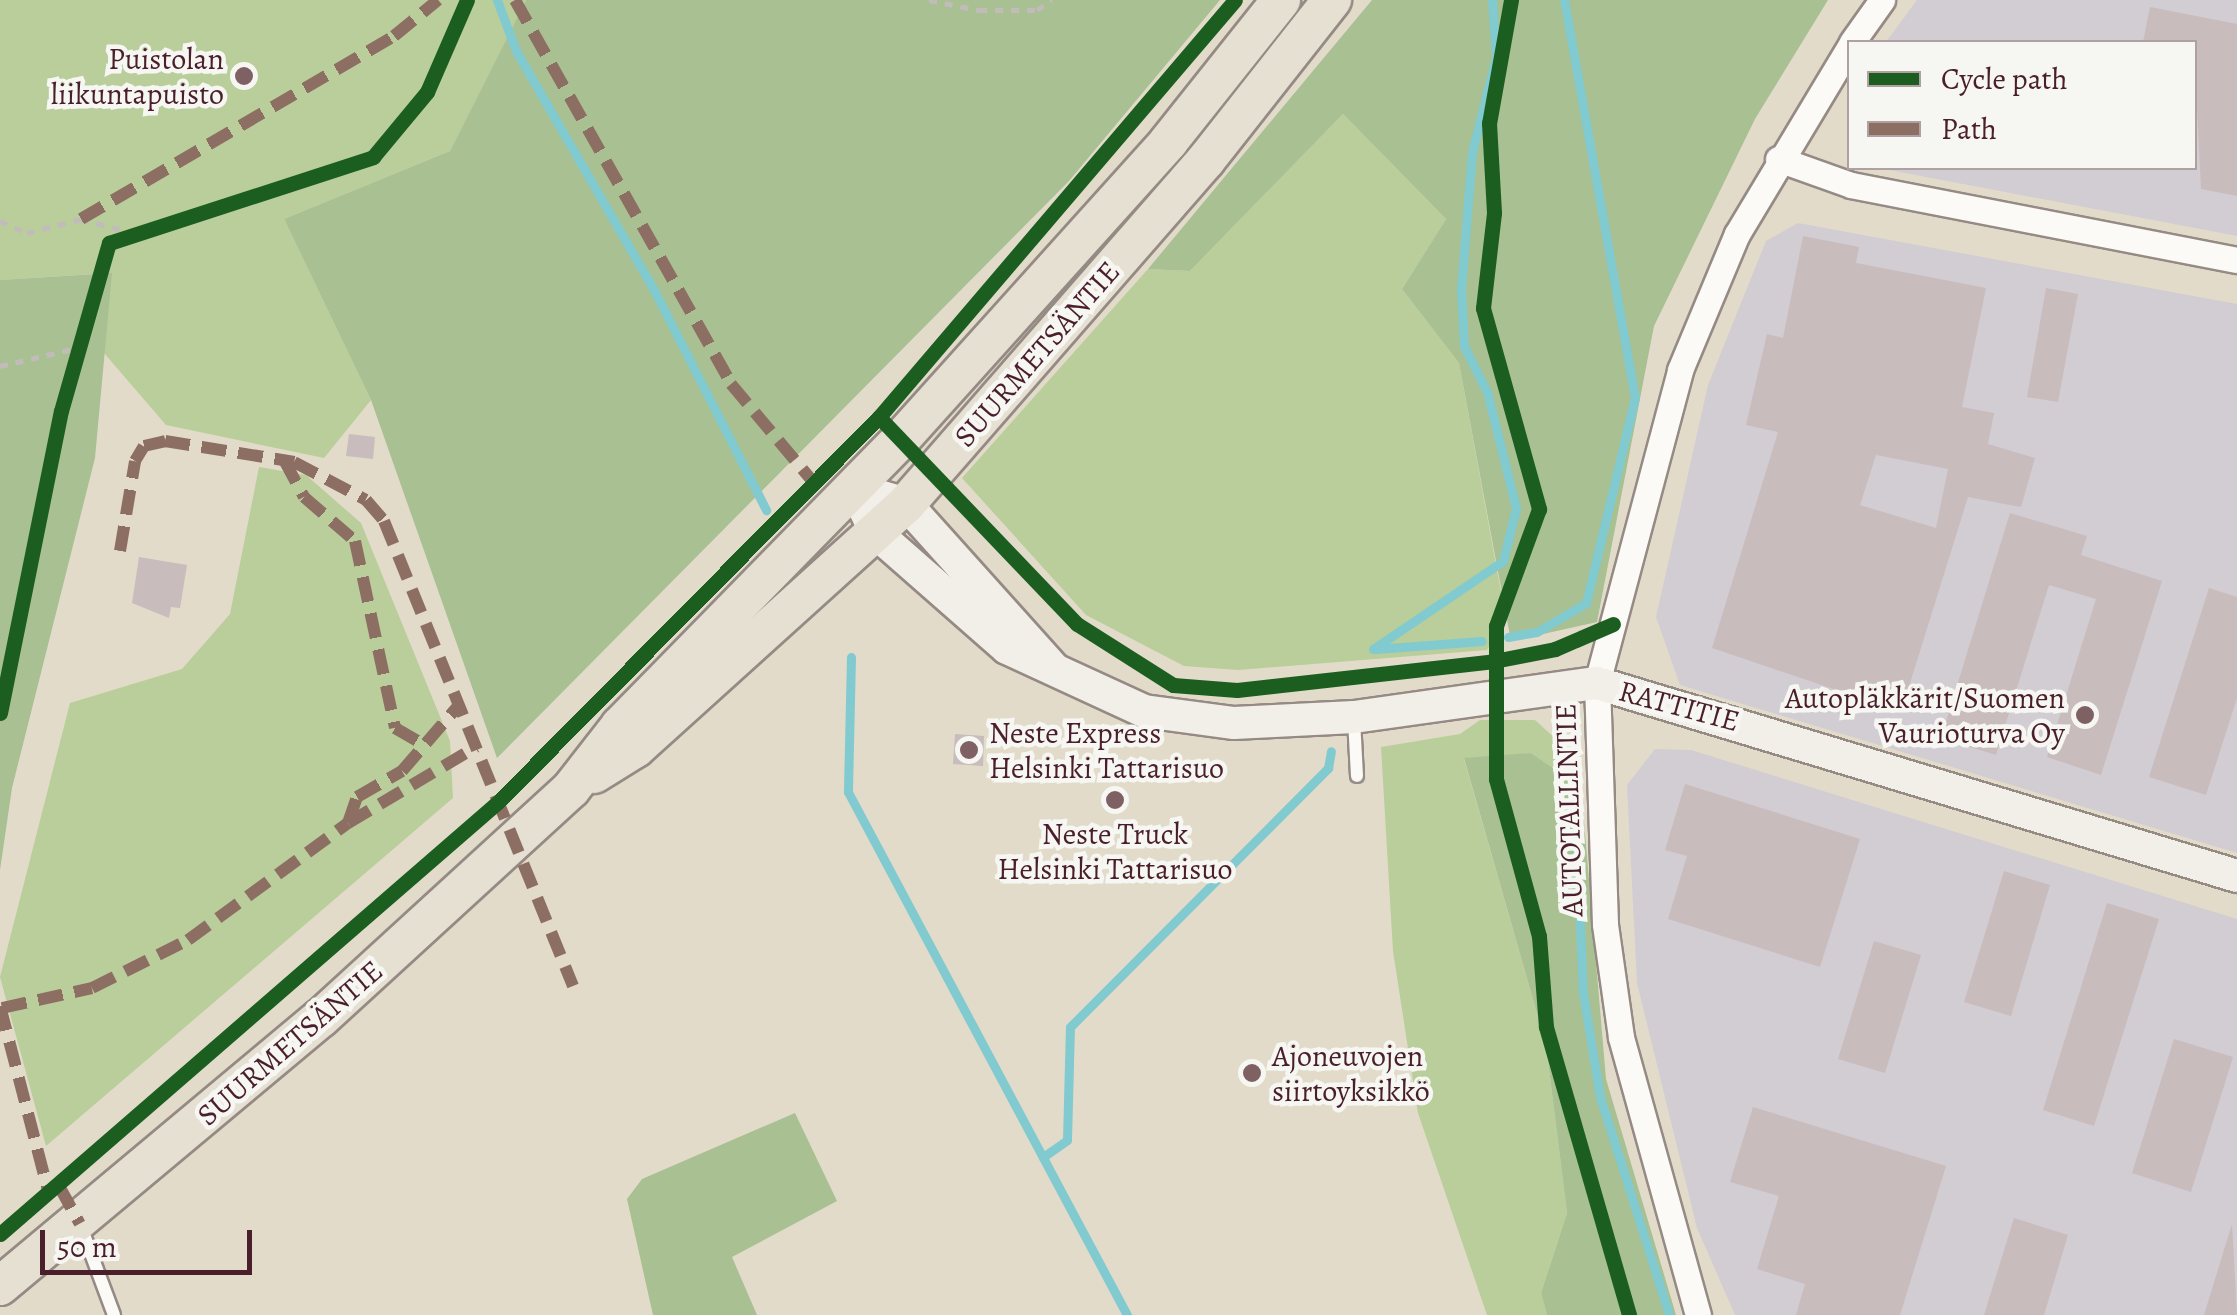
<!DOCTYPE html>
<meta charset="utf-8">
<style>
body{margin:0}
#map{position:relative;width:2237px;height:1315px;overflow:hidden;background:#e2dbca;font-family:Alegreya,serif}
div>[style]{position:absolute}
.industrial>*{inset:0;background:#d2ccd3}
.green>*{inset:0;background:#b9ce9a}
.forest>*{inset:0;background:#a8c092}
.stream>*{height:9px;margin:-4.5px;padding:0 4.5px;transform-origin:4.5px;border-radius:4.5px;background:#81cad0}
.building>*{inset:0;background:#c9bcbc}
.path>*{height:5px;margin-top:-2.5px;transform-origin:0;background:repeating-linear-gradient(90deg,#c1bcba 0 8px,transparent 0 16px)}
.roads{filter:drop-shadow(2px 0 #958a84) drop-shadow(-2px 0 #958a84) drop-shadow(0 2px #958a84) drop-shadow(0 -2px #958a84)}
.lane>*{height:12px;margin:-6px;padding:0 6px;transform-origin:6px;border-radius:6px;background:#fbfaf7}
.street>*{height:25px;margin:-12.5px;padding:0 12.5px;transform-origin:12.5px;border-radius:12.5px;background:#fbfaf7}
.secondary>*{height:32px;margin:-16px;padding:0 16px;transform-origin:16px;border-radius:16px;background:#f2efe9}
.primary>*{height:38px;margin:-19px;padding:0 19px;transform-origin:19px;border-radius:19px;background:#e6e0d2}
.quiet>*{height:12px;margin-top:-6px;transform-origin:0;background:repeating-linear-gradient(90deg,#8d6e63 0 25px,transparent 0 37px)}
.cycleway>*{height:15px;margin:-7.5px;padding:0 7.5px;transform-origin:7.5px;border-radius:7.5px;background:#1b5e20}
.dots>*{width:28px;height:28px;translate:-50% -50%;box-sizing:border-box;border:5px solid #f6f6f2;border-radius:50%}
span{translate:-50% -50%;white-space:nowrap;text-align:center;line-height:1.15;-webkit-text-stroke:9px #f6f6f2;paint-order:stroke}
.poi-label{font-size:30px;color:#4a1f2b}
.right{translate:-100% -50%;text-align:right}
.left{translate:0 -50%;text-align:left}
.street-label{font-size:30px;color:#4a1f2b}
.legend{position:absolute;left:1847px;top:40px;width:350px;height:130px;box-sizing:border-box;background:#f6f6f2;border:2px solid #b1a0a2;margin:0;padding:12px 18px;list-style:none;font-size:30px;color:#4a1f2b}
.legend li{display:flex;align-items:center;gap:20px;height:50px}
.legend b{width:50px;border:2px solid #b1a0a2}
.scale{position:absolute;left:40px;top:1230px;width:212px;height:45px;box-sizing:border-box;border:5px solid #4a1f2b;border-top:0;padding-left:12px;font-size:30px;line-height:35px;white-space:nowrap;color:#4a1f2b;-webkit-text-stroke:8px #f6f6f2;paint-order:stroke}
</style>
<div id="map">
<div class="industrial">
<div style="clip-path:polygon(1917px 0,2237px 0,2237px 236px,1879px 168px,2194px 168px,2194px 42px,1886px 42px)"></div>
<div style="clip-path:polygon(1798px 223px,2237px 304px,2237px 853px,1680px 685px,1656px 617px,1708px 385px,1766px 241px)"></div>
<div style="clip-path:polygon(1655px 749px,1691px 750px,2237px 919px,2237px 1315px,1735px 1315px,1697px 1228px,1637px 983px,1627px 785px)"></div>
</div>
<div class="green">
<div style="clip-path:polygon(0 0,526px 0,450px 151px,284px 219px,371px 400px,324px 458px,166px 425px,104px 353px,111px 273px,0 280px)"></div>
<div style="clip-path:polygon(1343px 114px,1446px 219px,1402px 289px,1459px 363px,1506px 619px,1487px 650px,1238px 670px,1184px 666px,1086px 615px,962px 478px,1148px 269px,1190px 271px)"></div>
<div style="clip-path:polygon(259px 467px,306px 475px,361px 523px,450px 741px,453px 798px,46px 1146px,0 977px,70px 703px,182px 669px,230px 614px)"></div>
<div style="clip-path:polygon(1480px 720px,1535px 720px,1580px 761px,1581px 787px,1531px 753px,1464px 759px,1546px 1045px,1567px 1213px,1541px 1293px,1547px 1315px,1487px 1315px,1418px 1113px,1393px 951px,1381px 747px,1460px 734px)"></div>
</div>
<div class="forest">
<div style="clip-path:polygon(526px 0,1220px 0,1069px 181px,497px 758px,371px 400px,284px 219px,450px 151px)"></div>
<div style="clip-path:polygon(1372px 0,1828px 0,1755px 119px,1654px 326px,1597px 622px,1511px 641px,1459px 363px,1402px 289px,1446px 219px,1343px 114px,1190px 271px,1148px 269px)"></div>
<div style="clip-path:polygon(112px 273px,95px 458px,12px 788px,0 870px,0 280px)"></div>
<div style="clip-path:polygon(1531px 753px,1581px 787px,1606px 1079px,1676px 1315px,1547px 1315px,1541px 1293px,1567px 1213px,1546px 1045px,1464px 758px)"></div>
<div style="clip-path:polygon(795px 1113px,837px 1201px,732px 1257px,757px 1315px,653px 1315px,627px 1199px,642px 1179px)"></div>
</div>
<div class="stream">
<div style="left:497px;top:0;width:54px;rotate:69.6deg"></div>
<div style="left:516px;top:51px;width:278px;rotate:60deg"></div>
<div style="left:655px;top:292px;width:245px;rotate:63deg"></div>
<div style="left:1508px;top:637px;width:29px;rotate:-10deg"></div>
<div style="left:1537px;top:632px;width:57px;rotate:-30.6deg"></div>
<div style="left:1586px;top:603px;width:211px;rotate:-76.6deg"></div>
<div style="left:1635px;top:398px;width:404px;rotate:-100.1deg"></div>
<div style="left:1373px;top:649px;width:157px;rotate:-34.1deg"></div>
<div style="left:1503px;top:561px;width:55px;rotate:-76.2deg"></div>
<div style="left:1516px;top:508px;width:120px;rotate:-104deg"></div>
<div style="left:1487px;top:392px;width:51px;rotate:-116.6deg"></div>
<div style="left:1464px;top:346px;width:57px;rotate:-93deg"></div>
<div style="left:1461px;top:289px;width:137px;rotate:-85.4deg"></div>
<div style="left:1472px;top:152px;width:98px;rotate:-75.8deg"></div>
<div style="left:1496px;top:57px;width:57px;rotate:-94deg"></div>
<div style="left:1376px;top:649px;width:106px;rotate:-4.3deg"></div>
<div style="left:851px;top:657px;width:135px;rotate:91.3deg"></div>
<div style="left:848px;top:792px;width:593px;rotate:61.92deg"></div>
<div style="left:1574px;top:782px;width:211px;rotate:87.6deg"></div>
<div style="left:1583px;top:993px;width:105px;rotate:80.7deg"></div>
<div style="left:1600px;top:1097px;width:229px;rotate:72.4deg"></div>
<div style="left:1043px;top:1157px;width:29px;rotate:-35deg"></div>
<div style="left:1067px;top:1140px;width:113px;rotate:-88.5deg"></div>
<div style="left:1070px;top:1027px;width:366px;rotate:-45.1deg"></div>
<div style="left:1328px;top:768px;width:17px;rotate:-80deg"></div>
</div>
<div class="building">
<div style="clip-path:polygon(2150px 7px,2237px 24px,2237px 196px,2201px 189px,2194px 42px,2143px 42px)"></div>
<div style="clip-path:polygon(evenodd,1803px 236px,1859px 247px,1856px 263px,1986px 288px,1962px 407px,1994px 413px,1988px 444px,2035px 458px,2021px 507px,1968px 497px,1901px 712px,1712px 648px,1778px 432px,1746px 425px,1767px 334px,1783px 338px,1803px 236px,1876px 455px,1948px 469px,1936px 528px,1860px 505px,1876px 455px)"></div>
<div style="clip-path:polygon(2046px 288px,2078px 294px,2058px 402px,2027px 397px)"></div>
<div style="clip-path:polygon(349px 434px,375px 437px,373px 459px,346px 456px)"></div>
<div style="clip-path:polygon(2010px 513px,2087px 536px,2081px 555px,2162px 581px,2101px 775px,2047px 757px,2096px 599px,2049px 585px,1996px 755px,1941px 738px)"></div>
<div style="clip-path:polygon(139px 557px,187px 565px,180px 608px,171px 607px,169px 618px,132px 603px)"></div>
<div style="clip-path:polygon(2209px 588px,2237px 597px,2237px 698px,2206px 795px,2149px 777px)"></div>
<div style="clip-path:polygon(955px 734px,984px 736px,983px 766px,953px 764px)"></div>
<div style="clip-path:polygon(1685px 784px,1860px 839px,1820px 967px,1668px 919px,1687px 856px,1665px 850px)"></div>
<div style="clip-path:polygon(2004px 871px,2050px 885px,2011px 1016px,1964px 1002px)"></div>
<div style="clip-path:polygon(2107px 903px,2159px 919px,2094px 1126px,2043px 1110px)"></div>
<div style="clip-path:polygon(1874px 941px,1921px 955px,1885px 1073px,1838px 1059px)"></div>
<div style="clip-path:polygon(2174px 1039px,2233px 1057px,2191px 1192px,2132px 1173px)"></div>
<div style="clip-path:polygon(1753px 1107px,1946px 1166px,1900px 1315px,1796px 1315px,1805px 1284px,1757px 1269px,1779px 1196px,1730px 1182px)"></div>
<div style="clip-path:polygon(2014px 1218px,2068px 1235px,2044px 1315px,1984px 1315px)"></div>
<div style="clip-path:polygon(2232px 1224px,2237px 1315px,2204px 1315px)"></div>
</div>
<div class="path">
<div style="left:929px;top:0;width:51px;rotate:11.3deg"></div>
<div style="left:979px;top:10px;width:58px"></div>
<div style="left:1037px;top:10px;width:18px;rotate:-34deg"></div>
<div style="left:0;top:221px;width:30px;rotate:24deg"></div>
<div style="left:27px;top:233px;width:56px;rotate:-14.5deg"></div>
<div style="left:81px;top:219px;width:51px;rotate:14.9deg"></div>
<div style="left:0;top:366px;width:79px;rotate:-13.2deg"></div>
</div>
<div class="roads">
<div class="lane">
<div style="left:1354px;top:719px;width:57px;rotate:87deg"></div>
<div style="left:80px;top:1224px;width:97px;rotate:69.5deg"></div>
</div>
<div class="street">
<div style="left:1852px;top:42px;width:52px;rotate:-54.5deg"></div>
<div style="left:1778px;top:159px;width:77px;rotate:19.6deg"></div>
<div style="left:1851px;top:185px;width:393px;rotate:11deg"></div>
<div style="left:1698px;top:1315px;width:288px;rotate:-105.5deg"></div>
<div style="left:1621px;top:1037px;width:114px;rotate:-98.1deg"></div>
<div style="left:1605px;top:924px;width:241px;rotate:-91.9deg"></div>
<div style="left:1597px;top:683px;width:324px;rotate:-75.1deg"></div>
<div style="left:1680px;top:370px;width:147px;rotate:-67.3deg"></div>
<div style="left:1737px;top:234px;width:219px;rotate:-59deg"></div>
</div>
<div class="secondary">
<div style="left:855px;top:489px;width:49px;rotate:64.5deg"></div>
<div style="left:876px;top:533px;width:174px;rotate:41.3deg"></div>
<div style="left:1007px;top:648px;width:151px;rotate:24.7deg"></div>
<div style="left:1144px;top:711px;width:91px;rotate:7.6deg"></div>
<div style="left:1234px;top:723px;width:120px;rotate:-2.9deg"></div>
<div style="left:1354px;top:717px;width:245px;rotate:-8deg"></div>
<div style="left:1597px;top:683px;width:668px;rotate:16.78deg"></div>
<div style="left:882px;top:497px;width:25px;rotate:16deg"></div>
<div style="left:906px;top:504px;width:220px;rotate:48.1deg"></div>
</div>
<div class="primary">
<div style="left:594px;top:774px;width:49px;rotate:-31.8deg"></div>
<div style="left:636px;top:748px;width:364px;rotate:-42.1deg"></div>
<div style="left:906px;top:504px;width:456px;rotate:-48.9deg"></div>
<div style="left:1206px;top:160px;width:204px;rotate:-51.8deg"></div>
<div style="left:0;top:1286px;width:418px;rotate:-39.9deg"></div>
<div style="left:321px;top:1018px;width:339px;rotate:-42.5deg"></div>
<div style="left:571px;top:789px;width:80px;rotate:-52.1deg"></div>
<div style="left:620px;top:726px;width:403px;rotate:-45.6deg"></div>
<div style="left:902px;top:438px;width:399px;rotate:-48deg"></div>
<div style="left:1169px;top:141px;width:180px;rotate:-51.5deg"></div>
</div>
</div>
<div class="quiet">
<div style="left:515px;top:0;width:441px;rotate:60.6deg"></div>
<div style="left:731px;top:384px;width:131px;rotate:50deg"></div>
<div style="left:81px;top:219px;width:363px;rotate:-30.3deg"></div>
<div style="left:394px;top:36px;width:57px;rotate:-39.3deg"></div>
<div style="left:284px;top:460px;width:42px;rotate:61.6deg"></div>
<div style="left:304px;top:497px;width:67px;rotate:40.8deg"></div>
<div style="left:355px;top:541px;width:191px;rotate:77.9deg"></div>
<div style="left:395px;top:728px;width:30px;rotate:30deg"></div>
<div style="left:120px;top:551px;width:91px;rotate:-80.5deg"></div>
<div style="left:135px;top:461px;width:17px;rotate:-59deg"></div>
<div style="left:144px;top:446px;width:22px;rotate:-13deg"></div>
<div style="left:165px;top:441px;width:131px;rotate:9.2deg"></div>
<div style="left:294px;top:462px;width:81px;rotate:27.8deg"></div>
<div style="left:366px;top:500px;width:28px;rotate:49deg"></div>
<div style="left:384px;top:521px;width:502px;rotate:67.88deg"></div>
<div style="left:348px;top:823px;width:28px;rotate:-71deg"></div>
<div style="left:357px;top:797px;width:52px;rotate:-30deg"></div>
<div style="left:402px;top:771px;width:87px;rotate:-49.2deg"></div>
<div style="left:0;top:1006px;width:194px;rotate:75.4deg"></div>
<div style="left:2px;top:1008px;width:92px;rotate:-12.5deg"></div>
<div style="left:92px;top:988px;width:107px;rotate:-26.6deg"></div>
<div style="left:188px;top:940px;width:198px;rotate:-36.2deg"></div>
<div style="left:348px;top:823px;width:149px;rotate:-30.7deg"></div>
<div style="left:59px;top:1186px;width:43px;rotate:61.1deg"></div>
</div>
<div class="cycleway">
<div style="left:1511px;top:0;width:125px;rotate:100.1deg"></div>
<div style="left:1489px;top:123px;width:90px;rotate:86.8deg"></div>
<div style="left:1494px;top:213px;width:96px;rotate:96.6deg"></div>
<div style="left:1483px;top:308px;width:209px;rotate:74.4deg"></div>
<div style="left:1539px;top:509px;width:125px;rotate:110.2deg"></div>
<div style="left:1496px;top:626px;width:153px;rotate:90deg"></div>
<div style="left:1496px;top:779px;width:163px;rotate:74.7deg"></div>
<div style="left:1539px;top:936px;width:91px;rotate:85.6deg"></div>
<div style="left:1546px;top:1027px;width:300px;rotate:73.9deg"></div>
<div style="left:879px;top:417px;width:286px;rotate:46.3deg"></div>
<div style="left:1077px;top:624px;width:114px;rotate:32.4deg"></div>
<div style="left:1173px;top:685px;width:64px;rotate:4.5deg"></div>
<div style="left:1237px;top:690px;width:259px;rotate:-6.4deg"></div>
<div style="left:1494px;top:661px;width:62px;rotate:-11.1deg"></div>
<div style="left:1555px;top:649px;width:63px;rotate:-23.3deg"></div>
<div style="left:0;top:713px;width:308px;rotate:-78.6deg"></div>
<div style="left:61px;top:411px;width:175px;rotate:-74.1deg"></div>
<div style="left:109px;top:243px;width:278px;rotate:-18deg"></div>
<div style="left:373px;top:157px;width:85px;rotate:-50.3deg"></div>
<div style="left:427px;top:92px;width:100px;rotate:-66.5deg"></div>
<div style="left:0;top:1234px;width:659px;rotate:-40.94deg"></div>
<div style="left:498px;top:802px;width:542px;rotate:-45.3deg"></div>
<div style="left:879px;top:417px;width:548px;rotate:-49.51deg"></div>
</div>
<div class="dots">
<div style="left:244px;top:76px;background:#7f6163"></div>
<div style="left:2085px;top:715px;background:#7f6163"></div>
<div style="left:969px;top:750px;background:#7f6163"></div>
<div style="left:1115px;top:800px;background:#7f6163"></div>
<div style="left:1252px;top:1073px;background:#7f6163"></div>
</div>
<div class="poi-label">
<span class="right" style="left:224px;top:76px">Puistolan<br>liikuntapuisto</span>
<span class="right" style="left:2065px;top:715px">Autopläkkärit/Suomen<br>Vaurioturva Oy</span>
<span class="left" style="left:989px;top:750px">Neste Express<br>Helsinki Tattarisuo</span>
<span style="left:1115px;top:851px">Neste Truck<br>Helsinki Tattarisuo</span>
<span class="left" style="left:1272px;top:1073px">Ajoneuvojen<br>siirtoyksikkö</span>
</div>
<div class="street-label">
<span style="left:1037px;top:354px;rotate:-49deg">SUURMETSÄNTIE</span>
<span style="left:1679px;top:706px;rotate:15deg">RATTITIE</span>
<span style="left:1569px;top:810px;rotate:-92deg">AUTOTALLINTIE</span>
<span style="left:290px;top:1043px;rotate:-41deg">SUURMETSÄNTIE</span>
</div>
<ul class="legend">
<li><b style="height:12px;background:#1b5e20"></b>Cycle path</li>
<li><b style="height:12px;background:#8d6e63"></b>Path</li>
</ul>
<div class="scale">50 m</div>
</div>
